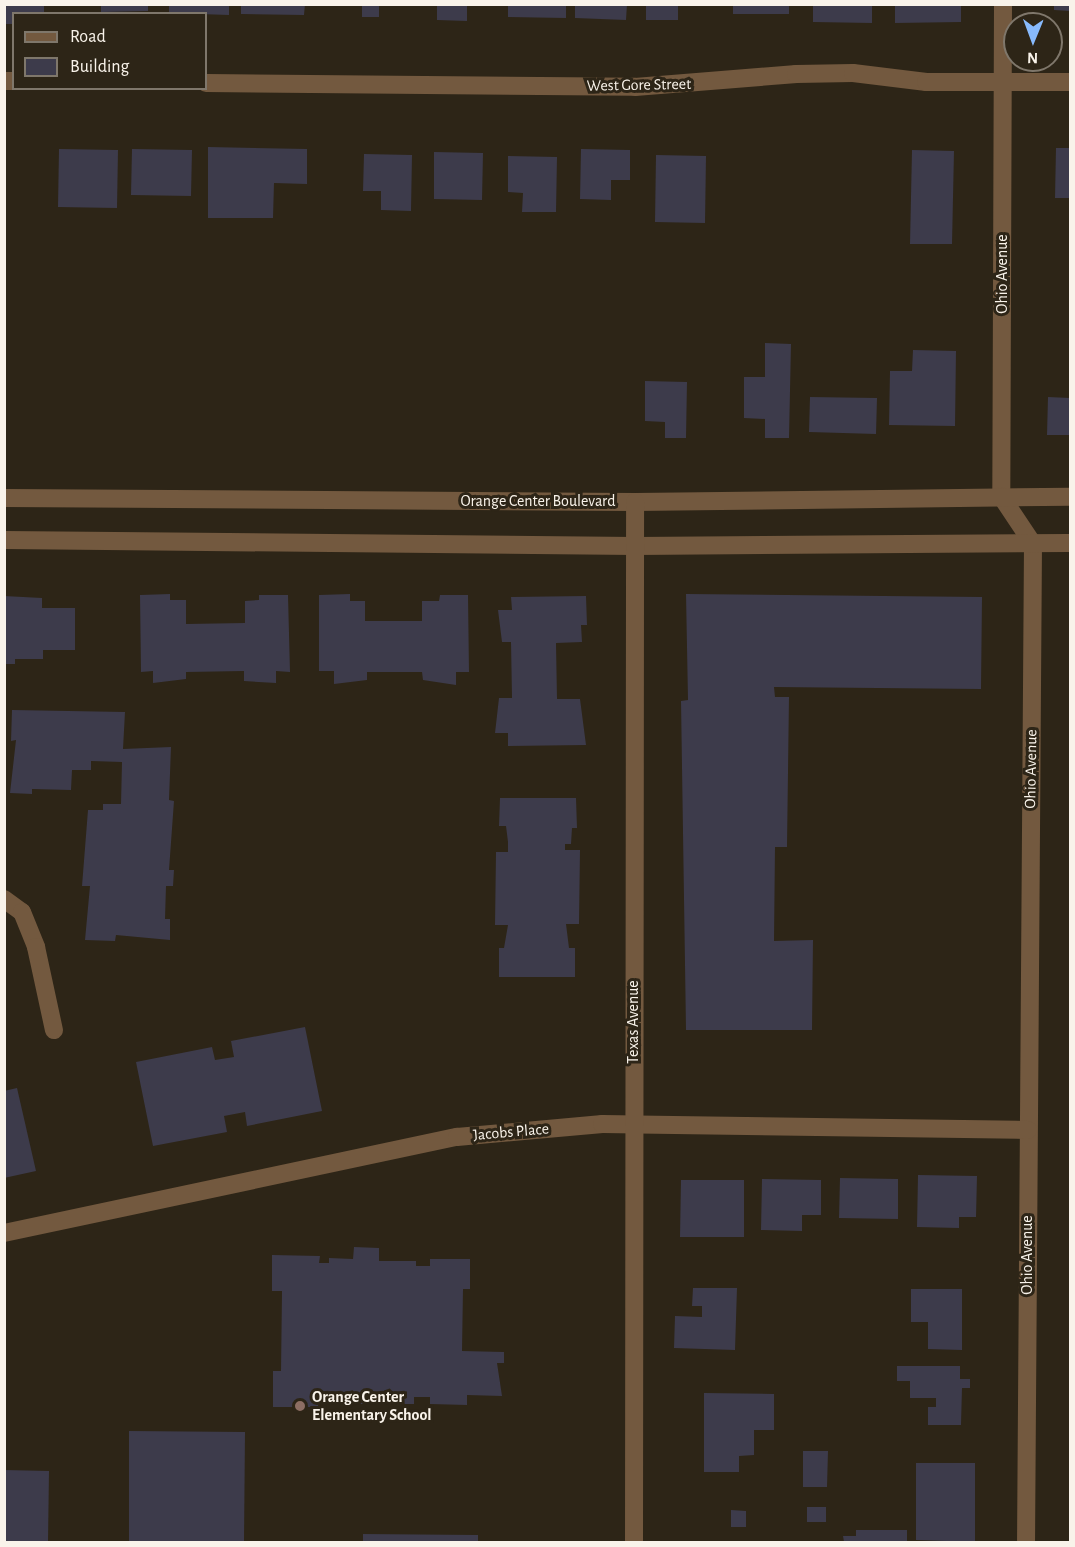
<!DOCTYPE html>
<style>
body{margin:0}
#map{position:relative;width:1075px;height:1547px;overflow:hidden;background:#2d2517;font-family:"Alegreya Sans",sans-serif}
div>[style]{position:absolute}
.building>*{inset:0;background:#3d3b4b}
.minor>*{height:18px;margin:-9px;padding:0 9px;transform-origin:9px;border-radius:9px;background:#73593f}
.dots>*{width:16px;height:16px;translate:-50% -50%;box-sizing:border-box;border:3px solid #2d2517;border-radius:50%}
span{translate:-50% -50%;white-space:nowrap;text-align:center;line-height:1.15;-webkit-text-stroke:6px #2d2517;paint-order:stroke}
.street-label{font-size:16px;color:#f9f3ea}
.poi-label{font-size:16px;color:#f9f3ea;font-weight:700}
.left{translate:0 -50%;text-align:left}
.frame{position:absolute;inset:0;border:6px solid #f9f3ea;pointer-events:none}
.legend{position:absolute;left:12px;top:12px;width:195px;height:78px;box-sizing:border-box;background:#2d2517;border:2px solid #7f776b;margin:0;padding:8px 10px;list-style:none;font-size:18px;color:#f9f3ea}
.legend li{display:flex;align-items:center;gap:12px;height:30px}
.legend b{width:30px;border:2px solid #7f776b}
.north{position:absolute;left:1003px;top:12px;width:60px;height:60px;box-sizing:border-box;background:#2d2517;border:2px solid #7f776b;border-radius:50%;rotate:181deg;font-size:16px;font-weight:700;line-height:24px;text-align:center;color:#f9f3ea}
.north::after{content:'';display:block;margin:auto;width:21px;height:27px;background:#88bafc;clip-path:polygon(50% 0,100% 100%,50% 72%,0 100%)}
</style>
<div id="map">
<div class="building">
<div style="clip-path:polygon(4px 4px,44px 4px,44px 14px,14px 14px,14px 24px,4px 24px)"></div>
<div style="clip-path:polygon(101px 4px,148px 4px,148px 11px,101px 12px)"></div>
<div style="clip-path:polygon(169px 4px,229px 4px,229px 15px,169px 13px)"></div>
<div style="clip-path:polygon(241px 4px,305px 4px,304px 15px,241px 14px)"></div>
<div style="clip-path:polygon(362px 4px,379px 4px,379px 17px,362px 17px)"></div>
<div style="clip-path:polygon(437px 4px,467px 4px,467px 21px,437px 20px)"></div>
<div style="clip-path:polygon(508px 4px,566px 4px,566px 18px,508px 17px)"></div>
<div style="clip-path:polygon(575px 4px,627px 4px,626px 20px,575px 18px)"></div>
<div style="clip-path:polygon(646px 4px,678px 4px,678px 20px,646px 20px)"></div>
<div style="clip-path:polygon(733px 4px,789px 4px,789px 14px,733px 14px)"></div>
<div style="clip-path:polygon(813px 4px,872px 4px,872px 23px,813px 22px)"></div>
<div style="clip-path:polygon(895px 4px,961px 4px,961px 22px,895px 23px)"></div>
<div style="clip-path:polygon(1054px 4px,1070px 4px,1070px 11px,1054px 10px)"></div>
<div style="clip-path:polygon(208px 147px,307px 149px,307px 184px,274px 183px,273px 218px,208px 218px)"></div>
<div style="clip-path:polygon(1056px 148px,1070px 148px,1070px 198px,1055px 198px)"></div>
<div style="clip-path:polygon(59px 149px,118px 150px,117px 208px,58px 207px)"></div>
<div style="clip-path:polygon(132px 149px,192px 150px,191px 196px,131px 195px)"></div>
<div style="clip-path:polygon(581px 149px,630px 150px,630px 180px,611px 180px,611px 200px,580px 199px)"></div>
<div style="clip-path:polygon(912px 150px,954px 151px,952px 244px,910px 244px)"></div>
<div style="clip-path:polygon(434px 152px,483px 153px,482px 200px,434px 199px)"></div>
<div style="clip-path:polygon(364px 154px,412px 155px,411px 211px,381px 210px,381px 191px,363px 191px)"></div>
<div style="clip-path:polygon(656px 155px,706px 156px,705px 223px,655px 222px)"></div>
<div style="clip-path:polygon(508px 156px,557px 157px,556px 212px,522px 212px,523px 193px,508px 192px)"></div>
<div style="clip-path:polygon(765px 343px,791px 344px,789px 438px,765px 438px,765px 419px,744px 418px,744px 377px,765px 377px)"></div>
<div style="clip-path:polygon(913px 350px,956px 351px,955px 426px,889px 425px,890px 371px,912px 371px)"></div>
<div style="clip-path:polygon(645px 381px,687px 382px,686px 438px,665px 438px,665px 422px,645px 421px)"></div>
<div style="clip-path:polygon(810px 397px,877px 398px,876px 434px,809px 432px)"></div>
<div style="clip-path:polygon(1048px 397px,1070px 398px,1070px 435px,1047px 435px)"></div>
<div style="clip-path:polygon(170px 594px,170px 600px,186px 600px,186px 624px,245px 623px,245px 601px,259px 600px,259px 595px,288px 595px,290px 672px,276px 671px,276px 683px,244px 681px,244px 671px,186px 672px,186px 679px,153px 683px,153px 671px,141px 672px,140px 595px)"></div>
<div style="clip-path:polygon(350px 594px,350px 601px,365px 601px,365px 621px,422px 621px,422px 601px,439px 601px,440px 595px,468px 595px,469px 672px,456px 672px,456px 685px,423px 680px,422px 672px,367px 672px,367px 680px,334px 684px,334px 671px,319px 671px,319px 595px)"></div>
<div style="clip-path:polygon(686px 594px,982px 597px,981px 689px,774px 687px,775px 697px,789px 697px,787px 847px,775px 847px,774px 941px,813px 940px,812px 1030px,686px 1030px,681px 701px,688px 700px)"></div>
<div style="clip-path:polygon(4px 596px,42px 598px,42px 608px,75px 608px,75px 650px,43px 650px,43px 659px,15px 659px,15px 664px,4px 664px)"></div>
<div style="clip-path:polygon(586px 596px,587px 625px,581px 625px,582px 642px,556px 643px,557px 699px,580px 699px,586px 745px,508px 746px,508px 733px,495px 733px,499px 698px,512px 698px,511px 642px,502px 642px,498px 610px,512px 610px,511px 597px)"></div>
<div style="clip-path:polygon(12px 710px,125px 712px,123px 749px,171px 747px,169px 800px,174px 801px,169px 870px,174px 870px,173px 886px,166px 886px,165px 919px,170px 919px,170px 940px,116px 935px,115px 941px,85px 940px,90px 886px,82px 886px,88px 810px,103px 810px,103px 804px,121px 804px,122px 762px,91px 761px,91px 770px,72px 770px,71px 790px,32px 789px,32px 794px,10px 793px,16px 740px,11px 741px)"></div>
<div style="clip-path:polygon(500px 798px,576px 798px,577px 828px,572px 828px,571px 844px,565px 844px,565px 850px,580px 850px,579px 924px,566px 924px,569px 948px,575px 948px,575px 977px,499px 977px,499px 948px,504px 948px,508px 925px,495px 925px,496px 852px,508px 852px,508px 842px,506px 826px,499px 826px)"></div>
<div style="clip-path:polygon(305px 1027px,322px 1111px,247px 1126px,245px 1112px,224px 1116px,227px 1132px,153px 1146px,136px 1062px,212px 1047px,215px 1060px,234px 1057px,231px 1041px)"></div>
<div style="clip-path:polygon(17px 1088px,36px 1171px,4px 1178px,4px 1091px)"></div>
<div style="clip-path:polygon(918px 1175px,977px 1176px,976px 1217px,959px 1217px,959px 1228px,917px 1227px)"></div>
<div style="clip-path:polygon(840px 1178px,898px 1179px,898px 1219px,839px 1218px)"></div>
<div style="clip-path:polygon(762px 1179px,821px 1180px,821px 1215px,802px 1215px,802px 1231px,761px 1230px)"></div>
<div style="clip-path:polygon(681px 1180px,744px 1180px,744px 1237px,680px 1237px)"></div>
<div style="clip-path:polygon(354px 1247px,379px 1248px,379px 1261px,416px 1261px,416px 1266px,430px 1266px,430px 1259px,470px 1259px,470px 1289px,463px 1289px,462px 1351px,504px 1352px,504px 1363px,497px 1363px,502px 1396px,467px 1395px,467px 1405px,430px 1404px,430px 1397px,414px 1397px,414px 1404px,377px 1404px,377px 1399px,368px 1399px,368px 1404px,329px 1404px,329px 1397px,319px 1397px,318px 1407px,273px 1407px,273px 1371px,281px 1371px,282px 1291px,272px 1291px,272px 1255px,320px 1256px,319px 1263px,329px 1263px,329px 1258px,353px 1259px)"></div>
<div style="clip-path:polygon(693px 1288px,737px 1288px,735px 1350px,674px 1348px,675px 1316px,702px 1317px,702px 1306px,692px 1306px)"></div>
<div style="clip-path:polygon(911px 1289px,962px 1289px,962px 1350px,928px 1349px,928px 1322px,911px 1322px)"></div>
<div style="clip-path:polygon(897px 1366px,960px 1366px,960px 1379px,970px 1379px,970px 1388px,962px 1388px,961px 1425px,928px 1425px,928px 1407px,936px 1407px,936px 1398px,910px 1398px,910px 1381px,897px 1381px)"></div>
<div style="clip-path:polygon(704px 1393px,774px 1394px,774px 1430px,754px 1430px,754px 1455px,739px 1456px,739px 1472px,704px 1472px)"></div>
<div style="clip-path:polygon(129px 1431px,245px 1432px,244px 1542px,129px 1542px)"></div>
<div style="clip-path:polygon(803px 1451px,828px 1451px,827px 1487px,803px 1487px)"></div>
<div style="clip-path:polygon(916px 1463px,975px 1463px,975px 1542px,916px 1540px)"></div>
<div style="clip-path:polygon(4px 1470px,49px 1471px,48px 1542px,4px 1542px)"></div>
<div style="clip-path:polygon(807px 1507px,826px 1507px,826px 1522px,807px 1522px)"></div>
<div style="clip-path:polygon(731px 1510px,746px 1511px,746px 1527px,731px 1527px)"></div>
<div style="clip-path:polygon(856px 1530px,907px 1530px,907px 1542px,844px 1542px,843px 1536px,856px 1536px)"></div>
<div style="clip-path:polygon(363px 1534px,478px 1535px,478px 1542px,363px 1542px)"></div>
</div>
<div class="minor">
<div style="left:1003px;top:4px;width:492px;rotate:90.2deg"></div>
<div style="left:1001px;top:496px;width:58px;rotate:56.3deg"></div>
<div style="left:1033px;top:544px;width:998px;rotate:90.4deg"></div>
<div style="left:4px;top:81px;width:10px"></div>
<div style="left:206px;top:83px;width:429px;rotate:0.5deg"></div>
<div style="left:635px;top:87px;width:162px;rotate:-4.6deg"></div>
<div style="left:796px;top:74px;width:57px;rotate:-1deg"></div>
<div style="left:853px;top:73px;width:74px;rotate:7deg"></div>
<div style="left:926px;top:82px;width:144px"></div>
<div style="left:4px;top:498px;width:631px;rotate:0.36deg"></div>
<div style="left:635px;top:502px;width:435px;rotate:-0.7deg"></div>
<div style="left:4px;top:540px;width:631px;rotate:0.54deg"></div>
<div style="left:635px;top:546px;width:435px;rotate:-0.4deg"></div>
<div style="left:4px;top:899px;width:22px;rotate:36deg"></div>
<div style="left:22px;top:912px;width:38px;rotate:68deg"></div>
<div style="left:36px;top:947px;width:85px;rotate:77.8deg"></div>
<div style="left:4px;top:1233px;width:463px;rotate:-12deg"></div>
<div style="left:457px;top:1137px;width:146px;rotate:-5.1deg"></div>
<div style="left:602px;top:1124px;width:426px;rotate:0.8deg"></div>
<div style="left:634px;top:1542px;width:1040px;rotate:-89.94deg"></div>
</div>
<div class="dots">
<div style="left:300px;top:1406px;background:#8d6e63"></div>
</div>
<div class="street-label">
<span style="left:639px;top:85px;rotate:-1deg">West Gore Street</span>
<span style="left:1002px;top:274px;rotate:-90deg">Ohio Avenue</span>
<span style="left:538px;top:501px">Orange Center Boulevard</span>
<span style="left:1031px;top:769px;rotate:-89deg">Ohio Avenue</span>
<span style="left:633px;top:1022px;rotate:-90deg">Texas Avenue</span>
<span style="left:511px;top:1132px;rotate:-5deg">Jacobs Place</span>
<span style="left:1027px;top:1255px;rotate:-90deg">Ohio Avenue</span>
</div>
<div class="poi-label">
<span class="left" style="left:312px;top:1406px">Orange Center<br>Elementary School</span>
</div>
<div class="frame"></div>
<ul class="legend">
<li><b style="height:8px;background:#73593f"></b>Road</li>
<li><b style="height:16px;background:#3d3b4b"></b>Building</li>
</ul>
<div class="north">N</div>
</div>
